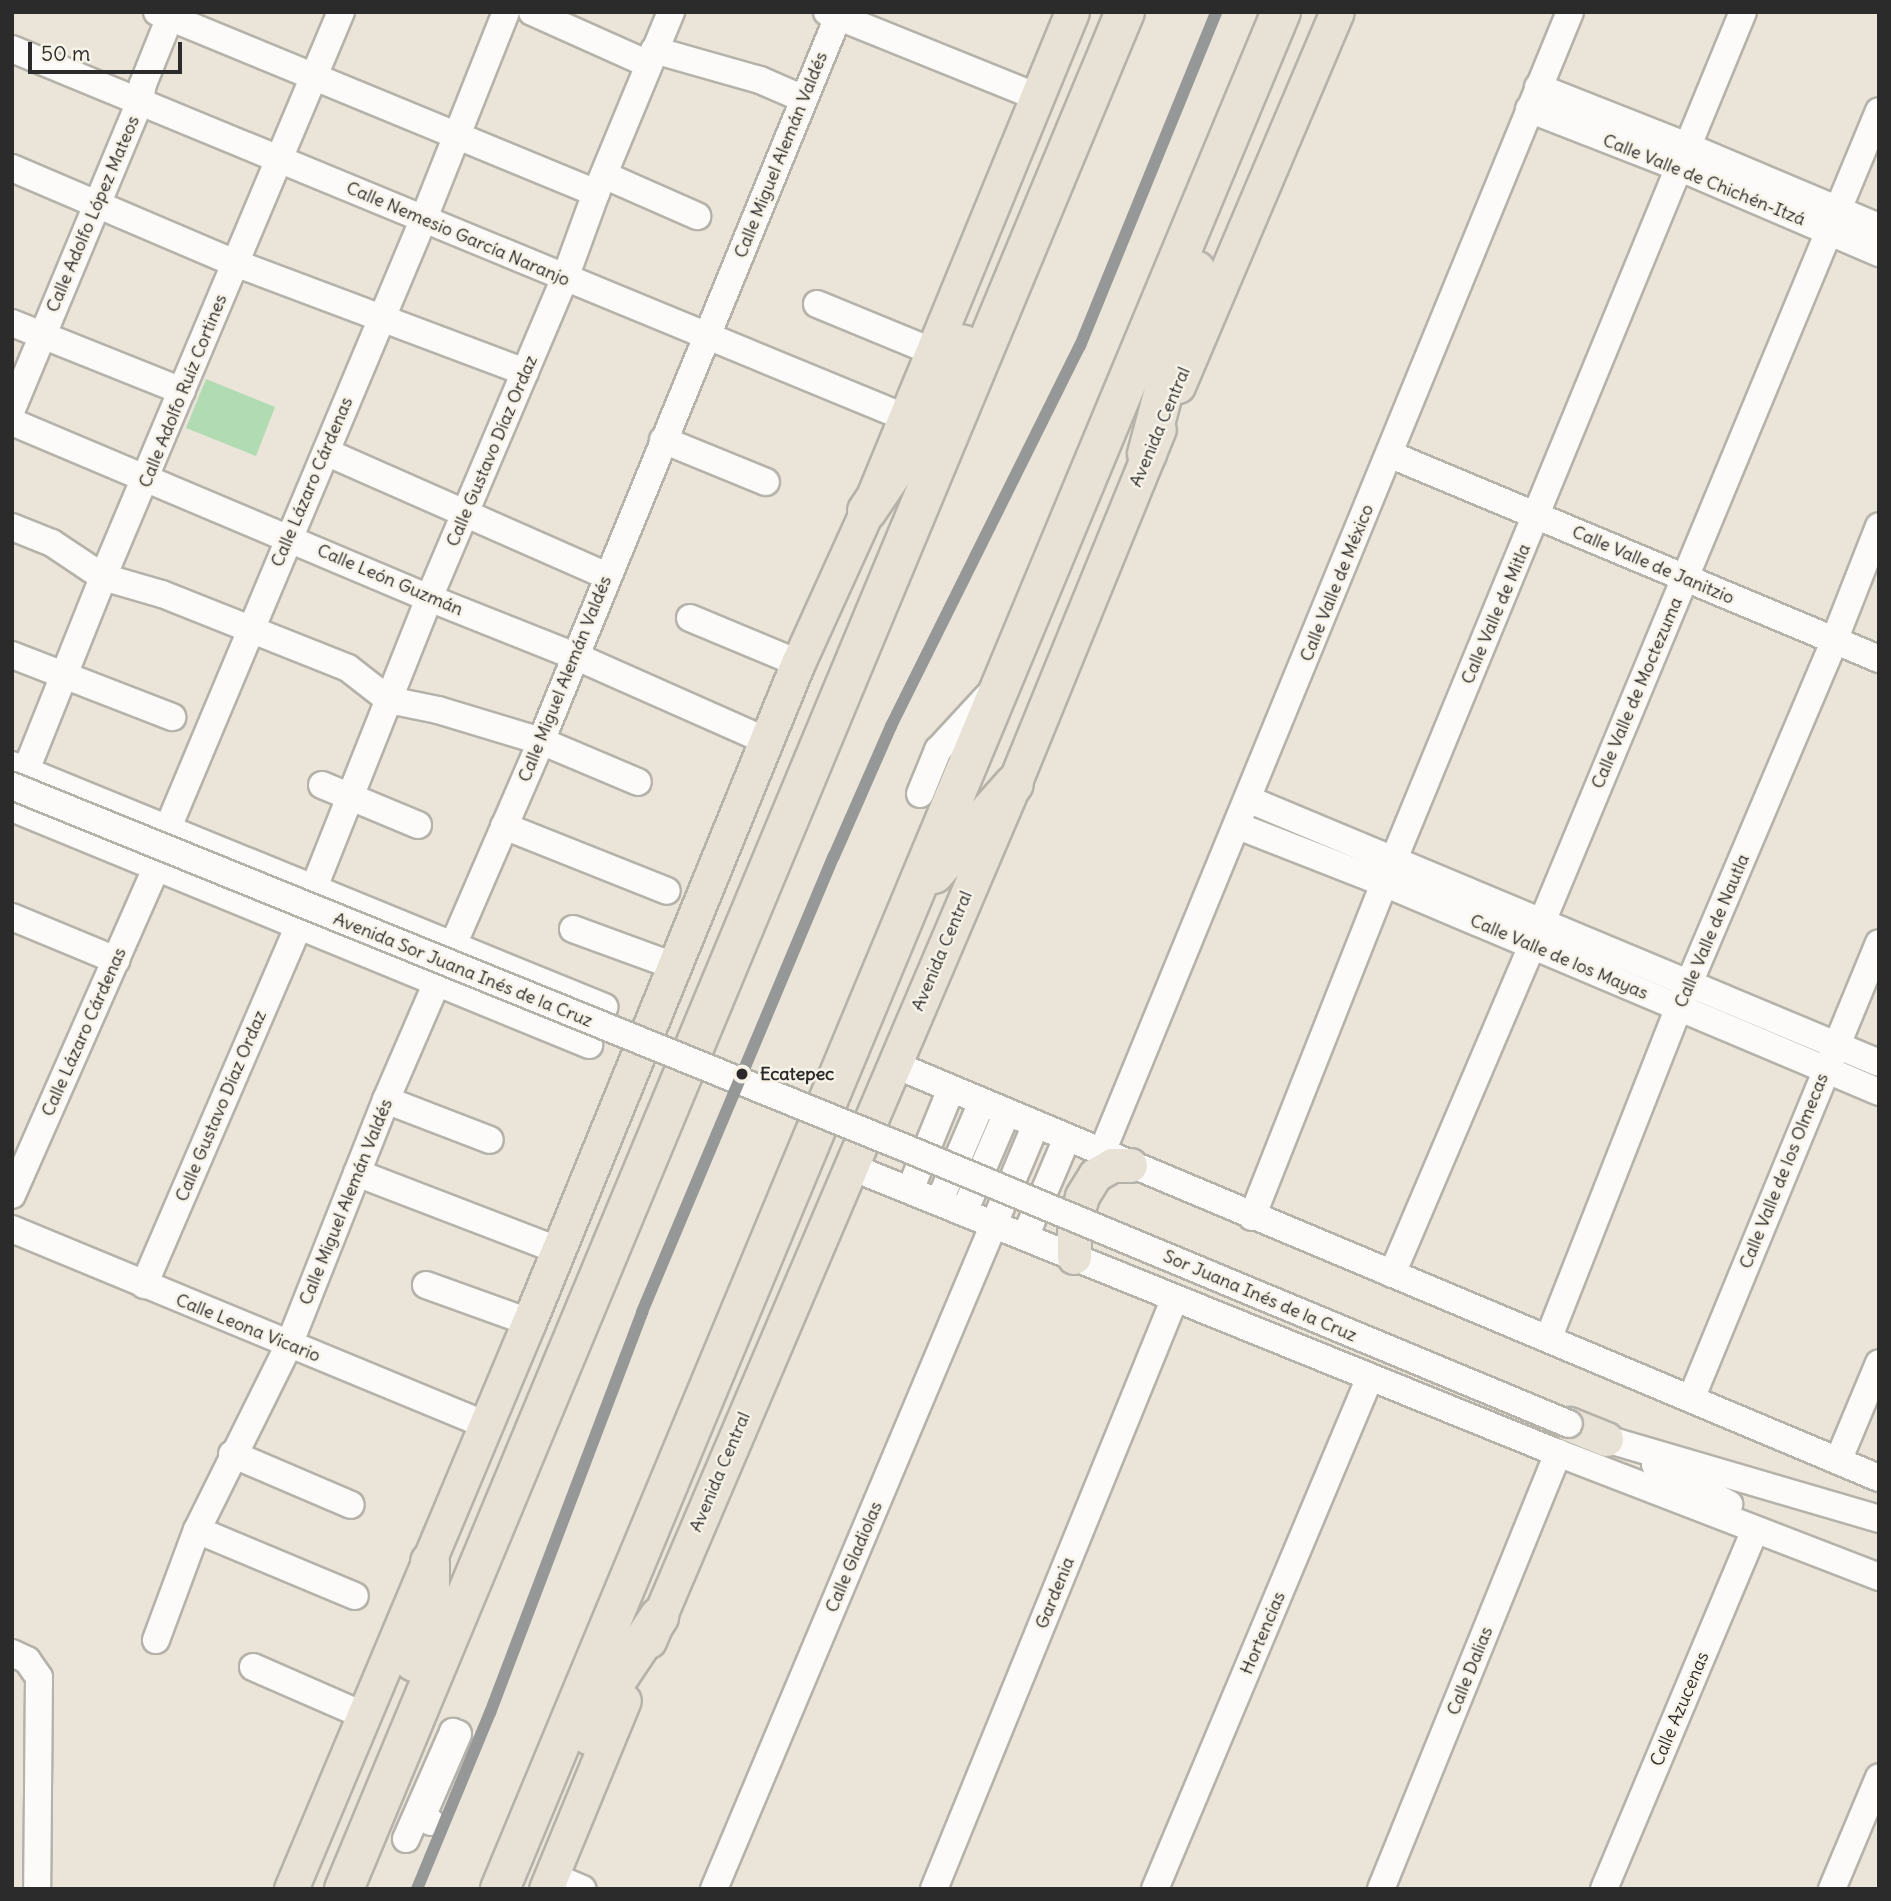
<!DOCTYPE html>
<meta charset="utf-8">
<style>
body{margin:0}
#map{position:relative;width:1891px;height:1901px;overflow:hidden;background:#ebe5d9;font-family:Delius,sans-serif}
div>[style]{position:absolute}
.green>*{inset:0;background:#b1dbb2}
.roads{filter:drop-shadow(2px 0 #b5b2aa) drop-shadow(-2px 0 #b5b2aa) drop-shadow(0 2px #b5b2aa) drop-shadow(0 -2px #b5b2aa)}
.minor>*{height:26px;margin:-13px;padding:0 13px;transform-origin:13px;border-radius:13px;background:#fcfbf9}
.major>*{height:33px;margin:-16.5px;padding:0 16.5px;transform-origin:16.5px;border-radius:16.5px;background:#e8e2d6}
.highway>*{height:38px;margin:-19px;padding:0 19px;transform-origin:19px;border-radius:19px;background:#e8e2d6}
.bridges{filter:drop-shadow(2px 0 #b5b2aa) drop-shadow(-2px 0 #b5b2aa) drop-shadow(0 2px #b5b2aa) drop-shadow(0 -2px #b5b2aa)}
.minor-bridge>*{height:26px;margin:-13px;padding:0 13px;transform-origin:13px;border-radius:13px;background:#fcfbf9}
.metro-1>*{height:12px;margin:-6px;padding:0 6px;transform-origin:6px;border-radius:6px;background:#969898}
.dots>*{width:19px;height:19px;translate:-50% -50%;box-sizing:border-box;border:4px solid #f7f3e8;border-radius:50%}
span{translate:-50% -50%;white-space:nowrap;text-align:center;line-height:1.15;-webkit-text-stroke:5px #f7f3e8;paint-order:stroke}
.street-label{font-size:18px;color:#2b2b2b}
.stop-label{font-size:18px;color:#2b2b2b;font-weight:700}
.left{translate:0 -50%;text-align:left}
.frame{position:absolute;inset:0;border:14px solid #2b2b2b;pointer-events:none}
.scale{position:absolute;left:28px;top:42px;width:154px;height:32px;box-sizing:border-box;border:4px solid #2b2b2b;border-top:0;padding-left:9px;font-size:21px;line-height:24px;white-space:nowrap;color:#2b2b2b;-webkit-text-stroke:5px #f7f3e8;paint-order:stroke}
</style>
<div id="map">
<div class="green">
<div style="clip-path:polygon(206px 379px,275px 407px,256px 456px,186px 428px)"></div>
</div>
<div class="roads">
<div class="minor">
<div style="left:157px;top:12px;width:475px;rotate:22.4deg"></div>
<div style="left:532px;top:12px;width:127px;rotate:24.1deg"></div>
<div style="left:827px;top:12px;width:227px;rotate:22deg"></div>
<div style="left:12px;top:49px;width:965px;rotate:22.42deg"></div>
<div style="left:654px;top:50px;width:110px;rotate:15.8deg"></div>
<div style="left:760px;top:80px;width:48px;rotate:23.4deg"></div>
<div style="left:1538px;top:87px;width:160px;rotate:21.6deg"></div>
<div style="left:1687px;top:146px;width:208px;rotate:22.9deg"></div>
<div style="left:1529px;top:109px;width:160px;rotate:21.3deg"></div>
<div style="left:1678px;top:167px;width:219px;rotate:23.2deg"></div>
<div style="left:12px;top:168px;width:242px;rotate:23.1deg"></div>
<div style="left:235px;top:263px;width:310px;rotate:20.6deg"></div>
<div style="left:604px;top:175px;width:102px;rotate:23.8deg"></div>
<div style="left:817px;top:304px;width:123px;rotate:22.4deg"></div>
<div style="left:12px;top:323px;width:183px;rotate:21.8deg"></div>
<div style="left:12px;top:409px;width:333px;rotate:-67.4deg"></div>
<div style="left:140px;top:102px;width:18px;rotate:-81deg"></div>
<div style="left:143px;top:84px;width:78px;rotate:-68.1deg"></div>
<div style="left:12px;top:422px;width:453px;rotate:22.9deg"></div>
<div style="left:429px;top:598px;width:157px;rotate:21.7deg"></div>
<div style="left:575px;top:656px;width:210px;rotate:23.9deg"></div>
<div style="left:663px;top:440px;width:111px;rotate:22.2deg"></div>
<div style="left:326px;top:452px;width:307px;rotate:23.8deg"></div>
<div style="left:1389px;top:454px;width:531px;rotate:22.7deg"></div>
<div style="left:12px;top:527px;width:43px;rotate:21.8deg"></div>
<div style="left:52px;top:543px;width:61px;rotate:33.7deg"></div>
<div style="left:103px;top:577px;width:61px;rotate:16.1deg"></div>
<div style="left:162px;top:594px;width:200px;rotate:21.7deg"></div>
<div style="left:348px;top:668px;width:52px;rotate:38deg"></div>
<div style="left:389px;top:700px;width:50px;rotate:11.5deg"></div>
<div style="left:438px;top:710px;width:108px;rotate:16.8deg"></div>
<div style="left:541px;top:741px;width:105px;rotate:22.9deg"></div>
<div style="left:690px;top:618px;width:117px;rotate:22.6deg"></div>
<div style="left:12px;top:655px;width:172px;rotate:21.2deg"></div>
<div style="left:12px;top:765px;width:640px;rotate:22.23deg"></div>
<div style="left:26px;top:770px;width:208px;rotate:-68.2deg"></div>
<div style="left:103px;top:577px;width:613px;rotate:-67.16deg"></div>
<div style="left:322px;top:785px;width:104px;rotate:22.6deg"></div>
<div style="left:920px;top:794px;width:48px;rotate:-67.8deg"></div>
<div style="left:938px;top:750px;width:74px;rotate:-47.2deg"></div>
<div style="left:1250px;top:800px;width:682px;rotate:22.69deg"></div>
<div style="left:12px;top:808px;width:624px;rotate:22.33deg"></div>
<div style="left:504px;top:826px;width:175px;rotate:21.7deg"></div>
<div style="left:1238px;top:826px;width:157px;rotate:21.3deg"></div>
<div style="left:1384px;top:883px;width:537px;rotate:22.89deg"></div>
<div style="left:167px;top:830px;width:664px;rotate:-67.22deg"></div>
<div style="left:424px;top:218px;width:222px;rotate:-68.3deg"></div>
<div style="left:313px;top:890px;width:314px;rotate:-68.3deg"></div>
<div style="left:429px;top:598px;width:348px;rotate:-67deg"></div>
<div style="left:565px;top:278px;width:90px;rotate:-70deg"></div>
<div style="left:596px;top:193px;width:196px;rotate:-67.5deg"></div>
<div style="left:12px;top:917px;width:113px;rotate:22.5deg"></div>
<div style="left:573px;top:929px;width:108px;rotate:20.1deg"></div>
<div style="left:893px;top:1064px;width:1069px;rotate:22.78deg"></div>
<div style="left:386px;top:1100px;width:111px;rotate:21deg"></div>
<div style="left:1102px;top:1152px;width:1232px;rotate:-67.68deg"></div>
<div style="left:849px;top:1166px;width:765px;rotate:22.04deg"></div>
<div style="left:1558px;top:1453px;width:344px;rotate:21.1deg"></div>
<div style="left:357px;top:1173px;width:215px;rotate:21deg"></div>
<div style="left:910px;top:1190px;width:109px;rotate:-67.9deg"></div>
<div style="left:12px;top:1195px;width:357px;rotate:-66.2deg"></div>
<div style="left:939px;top:1202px;width:109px;rotate:-66.7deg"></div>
<div style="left:964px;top:1212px;width:109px;rotate:-66.7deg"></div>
<div style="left:1252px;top:1217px;width:385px;rotate:-68.4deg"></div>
<div style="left:1394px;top:859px;width:916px;rotate:-67.61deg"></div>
<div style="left:12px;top:1229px;width:513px;rotate:22.47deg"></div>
<div style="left:1025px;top:1237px;width:108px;rotate:-67deg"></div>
<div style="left:1392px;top:1274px;width:383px;rotate:-66.9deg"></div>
<div style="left:1542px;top:922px;width:878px;rotate:-67.44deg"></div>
<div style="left:144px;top:1285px;width:390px;rotate:-66.7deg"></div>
<div style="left:426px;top:1285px;width:109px;rotate:19.8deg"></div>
<div style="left:1549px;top:1337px;width:355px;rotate:-68.5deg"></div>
<div style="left:1679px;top:1007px;width:397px;rotate:-67deg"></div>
<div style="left:1834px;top:641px;width:123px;rotate:-68.6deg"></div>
<div style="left:1691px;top:1399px;width:493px;rotate:-67.6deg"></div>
<div style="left:1606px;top:1439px;width:284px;rotate:16.3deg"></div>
<div style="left:232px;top:1454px;width:129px;rotate:23.2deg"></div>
<div style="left:1838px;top:1461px;width:106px;rotate:-67.3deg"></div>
<div style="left:1655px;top:1465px;width:84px;rotate:27.8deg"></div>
<div style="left:197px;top:1530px;width:171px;rotate:22.7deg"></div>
<div style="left:156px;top:1640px;width:117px;rotate:-69.6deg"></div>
<div style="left:197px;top:1530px;width:207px;rotate:-63.6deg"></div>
<div style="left:289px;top:1345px;width:264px;rotate:-68.4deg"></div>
<div style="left:386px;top:1100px;width:391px;rotate:-66.6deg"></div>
<div style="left:541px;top:741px;width:788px;rotate:-67.7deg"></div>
<div style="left:12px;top:1653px;width:17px;rotate:25deg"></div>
<div style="left:27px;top:1660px;width:21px;rotate:55deg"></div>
<div style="left:39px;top:1677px;width:212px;rotate:90.5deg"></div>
<div style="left:253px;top:1667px;width:122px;rotate:23.6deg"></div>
<div style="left:406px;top:1839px;width:117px;rotate:-66.3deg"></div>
<div style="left:453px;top:1732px;width:5px;rotate:22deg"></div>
<div style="left:458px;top:1734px;width:90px;rotate:113.4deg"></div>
<div style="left:422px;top:1817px;width:10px;rotate:29deg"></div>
<div style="left:552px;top:1876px;width:33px;rotate:23deg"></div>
<div style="left:714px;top:1889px;width:830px;rotate:-67.17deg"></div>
<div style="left:934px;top:1889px;width:638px;rotate:-67.82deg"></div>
<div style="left:1155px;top:1889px;width:555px;rotate:-67.22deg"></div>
<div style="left:1381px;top:1889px;width:471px;rotate:-67.9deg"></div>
<div style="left:1604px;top:1889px;width:389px;rotate:-67.2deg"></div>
<div style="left:1832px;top:1889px;width:121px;rotate:-67.2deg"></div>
</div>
<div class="major">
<div style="left:1178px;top:386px;width:406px;rotate:-67deg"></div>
<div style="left:1074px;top:1257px;width:34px;rotate:-90deg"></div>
<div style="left:1074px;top:1223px;width:28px;rotate:-73deg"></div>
<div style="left:1082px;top:1196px;width:25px;rotate:-58deg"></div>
<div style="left:1095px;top:1175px;width:20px;rotate:-30deg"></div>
<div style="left:1112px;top:1165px;width:18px"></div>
<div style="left:1569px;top:1424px;width:40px;rotate:22deg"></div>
<div style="left:649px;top:1641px;width:931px;rotate:-66.93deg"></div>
<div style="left:1014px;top:784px;width:383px;rotate:-67.8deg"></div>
<div style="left:291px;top:1889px;width:615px;rotate:-67.23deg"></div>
<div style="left:529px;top:1322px;width:712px;rotate:-67.8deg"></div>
<div style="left:798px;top:663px;width:167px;rotate:-65.6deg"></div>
<div style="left:867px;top:511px;width:539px;rotate:-67.67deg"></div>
<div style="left:546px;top:1889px;width:204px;rotate:-67.6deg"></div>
</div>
<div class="highway">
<div style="left:1147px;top:454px;width:190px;rotate:-75.1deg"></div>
<div style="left:867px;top:511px;width:73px;rotate:-56.1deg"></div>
<div style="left:908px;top:450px;width:119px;rotate:-62.6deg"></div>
<div style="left:934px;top:874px;width:120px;rotate:-48.4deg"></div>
<div style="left:414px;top:1662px;width:51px;rotate:-71.6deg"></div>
<div style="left:430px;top:1614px;width:52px;rotate:-90deg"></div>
<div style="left:589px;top:1735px;width:51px;rotate:-64.4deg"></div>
<div style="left:611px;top:1689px;width:87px;rotate:-56.3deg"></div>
<div style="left:344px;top:1889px;width:2033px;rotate:-67.41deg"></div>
<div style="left:500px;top:1889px;width:2033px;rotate:-67.41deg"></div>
</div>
</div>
<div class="bridges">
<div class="minor-bridge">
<div style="left:12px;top:786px;width:974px;rotate:22.06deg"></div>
<div style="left:915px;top:1152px;width:708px;rotate:22.58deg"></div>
</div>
</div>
<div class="metro-1">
<div style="left:417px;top:1889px;width:191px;rotate:-67.5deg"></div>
<div style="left:490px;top:1713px;width:429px;rotate:-69.2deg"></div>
<div style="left:642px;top:1312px;width:495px;rotate:-67.2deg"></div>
<div style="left:834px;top:856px;width:142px;rotate:-66.3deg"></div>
<div style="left:891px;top:726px;width:424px;rotate:-63.6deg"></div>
<div style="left:1080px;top:346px;width:361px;rotate:-67.8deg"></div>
</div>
<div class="dots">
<div style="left:742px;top:1074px;background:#2b2b2b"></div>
</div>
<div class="street-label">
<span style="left:781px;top:155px;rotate:-68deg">Calle Miguel Alemán Valdés</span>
<span style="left:1704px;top:180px;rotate:22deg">Calle Valle de Chichén-Itzá</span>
<span style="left:93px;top:214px;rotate:-67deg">Calle Adolfo López Mateos</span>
<span style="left:458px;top:234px;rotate:23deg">Calle Nemesio García Naranjo</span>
<span style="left:183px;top:391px;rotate:-68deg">Calle Adolfo Ruíz Cortines</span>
<span style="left:1160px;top:427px;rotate:-67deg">Avenida Central</span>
<span style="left:492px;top:451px;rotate:-67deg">Calle Gustavo Díaz Ordaz</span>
<span style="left:312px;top:482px;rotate:-67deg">Calle Lázaro Cárdenas</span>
<span style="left:1653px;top:565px;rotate:23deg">Calle Valle de Janitzio</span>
<span style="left:390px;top:580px;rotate:23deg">Calle León Guzmán</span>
<span style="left:1337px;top:583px;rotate:-68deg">Calle Valle de México</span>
<span style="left:1496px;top:614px;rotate:-67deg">Calle Valle de Mitla</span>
<span style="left:565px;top:679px;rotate:-68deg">Calle Miguel Alemán Valdés</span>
<span style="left:1637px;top:693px;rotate:-67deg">Calle Valle de Moctezuma</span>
<span style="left:1712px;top:931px;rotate:-67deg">Calle Valle de Nautla</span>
<span style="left:942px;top:951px;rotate:-67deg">Avenida Central</span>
<span style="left:1559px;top:957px;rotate:23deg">Calle Valle de los Mayas</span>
<span style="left:463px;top:970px;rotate:22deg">Avenida Sor Juana Inés de la Cruz</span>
<span style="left:84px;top:1032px;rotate:-66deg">Calle Lázaro Cárdenas</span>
<span style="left:221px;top:1106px;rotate:-67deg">Calle Gustavo Díaz Ordaz</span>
<span style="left:1784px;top:1171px;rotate:-68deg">Calle Valle de los Olmecas</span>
<span style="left:346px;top:1202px;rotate:-68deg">Calle Miguel Alemán Valdés</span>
<span style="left:1260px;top:1296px;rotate:23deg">Sor Juana Inés de la Cruz</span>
<span style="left:248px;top:1328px;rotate:22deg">Calle Leona Vicario</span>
<span style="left:720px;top:1472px;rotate:-67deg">Avenida Central</span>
<span style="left:854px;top:1557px;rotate:-67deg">Calle Gladiolas</span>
<span style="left:1055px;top:1593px;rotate:-68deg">Gardenia</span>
<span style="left:1263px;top:1633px;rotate:-67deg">Hortencias</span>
<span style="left:1470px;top:1671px;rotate:-68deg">Calle Dalias</span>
<span style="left:1680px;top:1709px;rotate:-67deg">Calle Azucenas</span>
</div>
<div class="stop-label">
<span class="left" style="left:760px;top:1074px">Ecatepec</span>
</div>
<div class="frame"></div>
<div class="scale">50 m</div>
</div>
